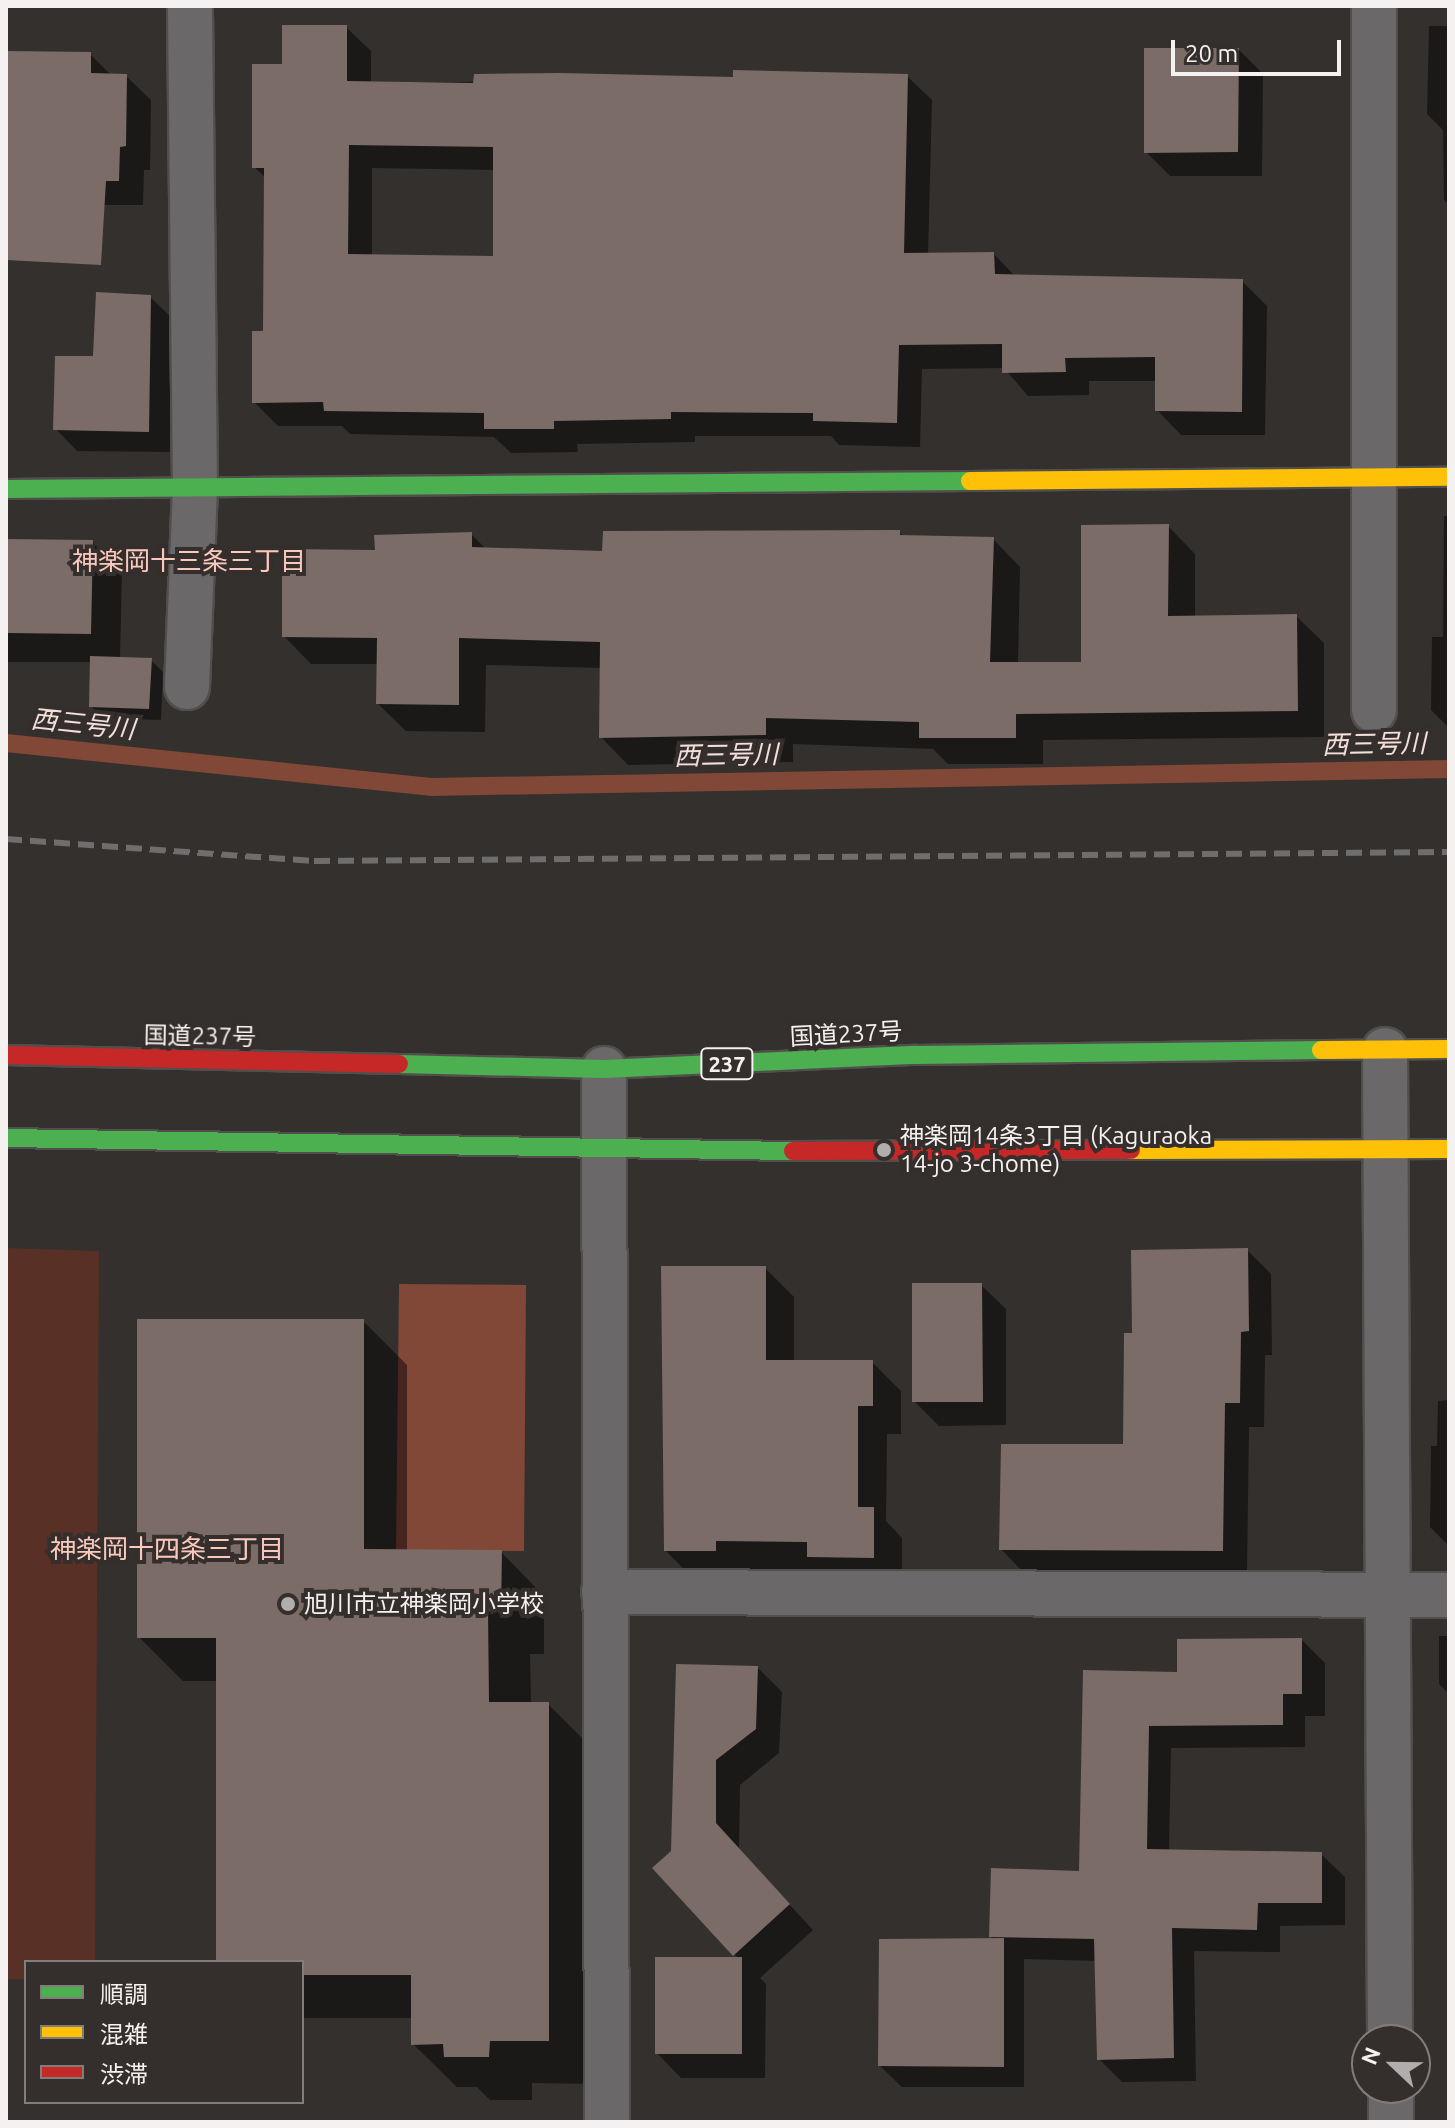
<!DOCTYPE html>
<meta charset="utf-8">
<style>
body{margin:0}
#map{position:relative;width:1455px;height:2128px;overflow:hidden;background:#33302e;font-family:Ubuntu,"Noto Sans JP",sans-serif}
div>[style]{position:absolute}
.green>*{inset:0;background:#583025}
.water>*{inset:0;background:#814737}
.shadow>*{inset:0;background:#0007}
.stream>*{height:18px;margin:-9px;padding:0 9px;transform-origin:9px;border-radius:9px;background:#814737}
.building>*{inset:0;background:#7b6c67}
.roads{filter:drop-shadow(2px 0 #514f4e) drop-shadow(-2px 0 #514f4e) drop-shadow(0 2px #514f4e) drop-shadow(0 -2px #514f4e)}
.street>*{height:44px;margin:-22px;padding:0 22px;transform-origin:22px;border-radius:22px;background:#6a6868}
.fast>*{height:18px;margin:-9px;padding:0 9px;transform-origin:9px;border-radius:9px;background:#4caf50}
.slow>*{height:18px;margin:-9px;padding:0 9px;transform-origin:9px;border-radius:9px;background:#ffc107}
.jam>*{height:18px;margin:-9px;padding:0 9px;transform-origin:9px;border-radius:9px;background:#c62828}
.rail>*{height:6px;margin-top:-3px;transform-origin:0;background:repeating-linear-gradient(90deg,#6f6e6d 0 16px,transparent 0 24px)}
.dots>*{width:22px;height:22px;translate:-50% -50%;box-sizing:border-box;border:4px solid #342f2d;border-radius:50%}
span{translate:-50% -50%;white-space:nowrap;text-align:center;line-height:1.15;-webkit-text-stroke:8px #342f2d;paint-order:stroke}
.shield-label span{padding:2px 6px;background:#342f2d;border:2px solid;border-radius:6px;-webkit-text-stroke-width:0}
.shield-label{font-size:22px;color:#f5f1f0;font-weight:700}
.street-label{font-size:24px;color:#f5f1f0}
.poi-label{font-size:24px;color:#f5f1f0}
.left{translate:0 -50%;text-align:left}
.neighbourhood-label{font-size:26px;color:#fbc9bc}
.water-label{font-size:26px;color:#f4dfda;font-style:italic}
.frame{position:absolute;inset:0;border:8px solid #f5f1f0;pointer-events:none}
.legend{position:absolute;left:24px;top:1960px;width:280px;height:144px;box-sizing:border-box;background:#342f2d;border:2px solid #817d7b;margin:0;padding:10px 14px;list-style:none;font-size:24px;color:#f5f1f0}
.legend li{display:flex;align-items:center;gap:16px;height:40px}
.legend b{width:40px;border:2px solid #817d7b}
.north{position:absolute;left:1351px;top:2024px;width:80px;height:80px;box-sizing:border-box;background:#342f2d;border:2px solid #817d7b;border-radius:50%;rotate:292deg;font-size:22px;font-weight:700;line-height:32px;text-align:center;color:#f5f1f0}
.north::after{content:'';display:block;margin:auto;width:28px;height:36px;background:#b1adac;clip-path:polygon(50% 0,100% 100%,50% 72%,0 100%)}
.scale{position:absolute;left:1171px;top:40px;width:170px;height:36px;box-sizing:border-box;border:4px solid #f5f1f0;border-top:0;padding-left:10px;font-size:24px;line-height:28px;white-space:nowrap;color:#f5f1f0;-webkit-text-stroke:6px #342f2d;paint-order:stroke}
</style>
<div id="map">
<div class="green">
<div style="clip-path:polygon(6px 1248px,99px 1251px,95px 1962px,26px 1962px,26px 1979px,6px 1979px)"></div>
</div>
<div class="water">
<div style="clip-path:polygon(399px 1284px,526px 1285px,524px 1551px,396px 1550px)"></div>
</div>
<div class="shadow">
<div style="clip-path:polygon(1429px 26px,1449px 26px,1449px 205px,1444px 200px,1443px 130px,1427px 114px)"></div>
<div style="clip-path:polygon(evenodd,346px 27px,371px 51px,371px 83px,907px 76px,932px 100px,928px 255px,994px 254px,1016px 277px,1242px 281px,1267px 306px,1265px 435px,1181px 435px,1157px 410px,1157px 381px,1089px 381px,1089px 395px,1028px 396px,1004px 368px,922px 369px,920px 447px,839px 445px,831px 436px,695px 436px,695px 442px,577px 444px,578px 452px,511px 453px,494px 437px,350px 434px,342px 426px,278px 426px,254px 402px,265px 333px,266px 178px,254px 167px,284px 65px,346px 27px,372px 168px,495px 170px,495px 258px,372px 256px,372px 168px)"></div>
<div style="clip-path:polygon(1239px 50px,1263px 74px,1262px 176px,1170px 176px,1146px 152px)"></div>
<div style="clip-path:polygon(6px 53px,90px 54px,112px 76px,126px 76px,151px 100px,150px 170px,144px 170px,143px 205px,6px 205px)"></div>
<div style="clip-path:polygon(150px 297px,172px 318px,170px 452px,77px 451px,56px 429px,95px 359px)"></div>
<div style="clip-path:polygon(1444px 516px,1449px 516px,1449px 728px,1431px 710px,1432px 637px,1443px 637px)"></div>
<div style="clip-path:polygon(1168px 526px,1195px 554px,1195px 617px,1296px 616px,1324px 643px,1324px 737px,1043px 740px,1043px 764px,948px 764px,933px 749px,793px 744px,793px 762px,628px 765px,601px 737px,602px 668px,486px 665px,485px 732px,406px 731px,378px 704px,379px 664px,311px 664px,284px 636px,377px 552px,471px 534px,487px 550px,604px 553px,605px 533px,899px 532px,904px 537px,993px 539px,1020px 567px,1018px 664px,1083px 664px)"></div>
<div style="clip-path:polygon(6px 541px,92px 542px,122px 572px,120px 659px,151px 660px,163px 672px,161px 720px,103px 718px,91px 706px,92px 662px,6px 662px)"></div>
<div style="clip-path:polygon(1247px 1250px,1271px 1274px,1272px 1355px,1265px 1355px,1264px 1427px,1249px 1427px,1247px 1574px,1025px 1574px,1001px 1549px,1125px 1446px,1134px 1335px)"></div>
<div style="clip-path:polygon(765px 1268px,794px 1297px,794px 1362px,872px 1362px,901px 1391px,901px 1434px,887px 1434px,886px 1521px,902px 1538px,902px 1586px,838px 1585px,822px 1570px,744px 1569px,744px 1579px,695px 1580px,666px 1551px)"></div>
<div style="clip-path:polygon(981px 1285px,1006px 1309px,1006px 1425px,939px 1426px,914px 1401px)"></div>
<div style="clip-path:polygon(363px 1321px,407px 1365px,407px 1552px,501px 1552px,544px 1596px,544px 1654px,530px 1654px,531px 1704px,548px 1704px,592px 1748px,592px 2084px,532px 2083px,532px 2100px,490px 2100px,477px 2087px,457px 2087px,413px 2044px,413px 2018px,302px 2018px,302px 1962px,218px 1962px,218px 1681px,183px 1681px,139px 1637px)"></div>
<div style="clip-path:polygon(1449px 1400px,1449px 1546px,1430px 1527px,1431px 1446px,1437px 1446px,1438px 1401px)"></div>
<div style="clip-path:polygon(1439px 1636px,1449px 1636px,1449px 1852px,1447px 1692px,1439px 1684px)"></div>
<div style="clip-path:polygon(1302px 1640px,1325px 1663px,1325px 1716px,1305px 1716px,1305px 1747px,1171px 1748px,1169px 1852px,1321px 1854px,1345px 1877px,1345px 1925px,1280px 1926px,1280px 1952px,1194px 1951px,1196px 2081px,1122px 2082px,1099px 2059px,1097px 1961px,1024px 1959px,1024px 2087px,902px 2087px,880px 2066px,994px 1940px,991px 1936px,1081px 1873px,1085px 1672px,1179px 1674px)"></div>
<div style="clip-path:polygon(758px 1668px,782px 1692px,779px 1753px,740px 1785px,739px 1850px,813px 1930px,760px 1978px,766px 1984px,765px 2078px,681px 2078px,657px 2053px,739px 1959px,655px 1869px,673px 1852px)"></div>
</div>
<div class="stream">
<div style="left:6px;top:743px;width:427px;rotate:5.9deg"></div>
<div style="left:431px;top:787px;width:1018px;rotate:-1.01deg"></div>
</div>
<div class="building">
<div style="clip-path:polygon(evenodd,282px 25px,347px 25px,347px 81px,473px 83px,474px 74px,561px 73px,733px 77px,733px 70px,908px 74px,904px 253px,994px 252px,995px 274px,1243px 279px,1242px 412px,1155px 411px,1155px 357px,1065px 358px,1066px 372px,1002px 373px,1002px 344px,899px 345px,897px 423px,813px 421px,813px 413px,671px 412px,671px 419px,554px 421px,554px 429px,484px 429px,484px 413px,324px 411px,323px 402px,252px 403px,252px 331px,263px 331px,264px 168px,252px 168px,252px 64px,282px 64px,282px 25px,349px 145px,493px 147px,493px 256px,348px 254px,349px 145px)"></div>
<div style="clip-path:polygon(1144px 48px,1239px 48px,1238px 152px,1144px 153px)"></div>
<div style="clip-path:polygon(6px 51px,91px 52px,91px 73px,127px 74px,126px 146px,120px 147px,119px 181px,106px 181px,101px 265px,6px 260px)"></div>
<div style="clip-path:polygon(96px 292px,151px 295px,149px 432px,53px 430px,55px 356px,93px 356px)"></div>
<div style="clip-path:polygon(1169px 524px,1168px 616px,1297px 614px,1298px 711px,1016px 714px,1016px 738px,919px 738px,919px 722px,766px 718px,766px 735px,599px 738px,600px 642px,459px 638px,459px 705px,376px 704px,377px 638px,282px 637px,282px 549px,375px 550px,374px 535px,472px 532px,472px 547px,602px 551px,603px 531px,900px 530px,900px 535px,994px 537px,990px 662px,1081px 662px,1081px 525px)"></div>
<div style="clip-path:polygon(6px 539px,93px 540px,91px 634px,8px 633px)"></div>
<div style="clip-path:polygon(90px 656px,152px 658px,149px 709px,89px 707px)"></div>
<div style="clip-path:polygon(1248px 1248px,1249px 1331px,1241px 1332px,1240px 1403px,1225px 1403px,1223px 1551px,999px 1550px,1001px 1444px,1123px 1444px,1124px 1333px,1132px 1333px,1131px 1250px)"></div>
<div style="clip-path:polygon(661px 1266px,766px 1266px,766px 1360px,873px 1360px,873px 1406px,858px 1406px,858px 1507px,874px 1507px,874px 1558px,807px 1557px,807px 1542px,716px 1541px,716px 1551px,664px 1551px)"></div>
<div style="clip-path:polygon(912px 1283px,982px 1283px,983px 1402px,912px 1402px)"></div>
<div style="clip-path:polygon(137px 1319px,364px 1319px,364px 1549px,502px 1550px,501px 1611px,488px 1611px,489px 1702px,549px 1702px,549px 2041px,490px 2041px,489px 2057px,444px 2057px,443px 2044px,411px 2045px,411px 1975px,302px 1975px,302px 1962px,216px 1962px,216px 1638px,137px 1638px)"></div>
<div style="clip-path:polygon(1302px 1638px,1302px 1694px,1283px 1694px,1283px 1725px,1149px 1726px,1147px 1849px,1322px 1852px,1322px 1903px,1258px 1903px,1257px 1930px,1172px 1928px,1174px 2058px,1097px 2060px,1094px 1939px,989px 1937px,991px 1868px,1079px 1871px,1083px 1670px,1177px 1672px,1177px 1639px)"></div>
<div style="clip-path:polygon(676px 1664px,758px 1666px,756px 1729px,716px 1760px,716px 1823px,790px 1904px,733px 1956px,652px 1868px,671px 1851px)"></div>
<div style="clip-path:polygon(1004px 1938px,1004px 2067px,878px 2066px,879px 1939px)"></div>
<div style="clip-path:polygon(655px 1957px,742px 1957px,742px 2054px,655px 2054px)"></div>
</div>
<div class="roads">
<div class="street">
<div style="left:187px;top:687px;width:199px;rotate:-87.7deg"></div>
<div style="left:195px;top:488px;width:482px;rotate:-90.6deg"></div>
<div style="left:1374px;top:710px;width:704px;rotate:-90deg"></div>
<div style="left:1385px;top:1050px;width:990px;rotate:89.71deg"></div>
<div style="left:604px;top:1069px;width:1053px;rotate:89.84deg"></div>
<div style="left:604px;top:1592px;width:845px;rotate:0.2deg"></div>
<div style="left:1391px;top:2088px;width:34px;rotate:90deg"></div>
</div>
<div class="fast">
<div style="left:6px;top:489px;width:964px;rotate:-0.48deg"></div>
<div style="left:399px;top:1064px;width:205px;rotate:1.4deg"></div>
<div style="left:604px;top:1069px;width:312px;rotate:-2.6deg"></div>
<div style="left:916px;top:1055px;width:405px;rotate:-0.7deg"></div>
<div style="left:6px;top:1138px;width:787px;rotate:0.95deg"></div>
</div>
<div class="slow">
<div style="left:970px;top:481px;width:479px;rotate:-0.5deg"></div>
<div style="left:1321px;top:1050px;width:128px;rotate:-0.4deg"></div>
<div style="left:1131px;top:1150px;width:318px;rotate:-0.2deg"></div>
</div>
<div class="jam">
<div style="left:6px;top:1055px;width:393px;rotate:1.3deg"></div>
<div style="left:793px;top:1151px;width:338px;rotate:-0.2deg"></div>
</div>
</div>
<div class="rail">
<div style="left:6px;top:839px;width:309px;rotate:4.1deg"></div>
<div style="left:314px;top:861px;width:1135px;rotate:-0.45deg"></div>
</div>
<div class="dots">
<div style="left:884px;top:1150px;background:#b1adac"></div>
<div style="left:288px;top:1604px;background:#b1adac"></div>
</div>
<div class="shield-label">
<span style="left:727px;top:1064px">237</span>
</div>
<div class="street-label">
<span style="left:846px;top:1034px;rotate:-3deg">国道237号</span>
<span style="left:200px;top:1036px;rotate:1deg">国道237号</span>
</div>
<div class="poi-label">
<span class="left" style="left:900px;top:1150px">神楽岡14条3丁目 (Kaguraoka<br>14-jo 3-chome)</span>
<span class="left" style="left:304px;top:1604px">旭川市立神楽岡小学校</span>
</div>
<div class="neighbourhood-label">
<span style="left:189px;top:561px">神楽岡十三条三丁目</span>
<span style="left:167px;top:1549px">神楽岡十四条三丁目</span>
</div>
<div class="water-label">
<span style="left:83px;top:724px;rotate:6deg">西三号川</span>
<span style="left:1374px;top:744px;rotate:-1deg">西三号川</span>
<span style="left:726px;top:755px;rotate:-1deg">西三号川</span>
</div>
<div class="frame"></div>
<ul class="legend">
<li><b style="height:10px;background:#4caf50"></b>順調</li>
<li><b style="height:10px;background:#ffc107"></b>混雑</li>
<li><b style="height:10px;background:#c62828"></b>渋滞</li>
</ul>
<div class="north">N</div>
<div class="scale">20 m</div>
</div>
